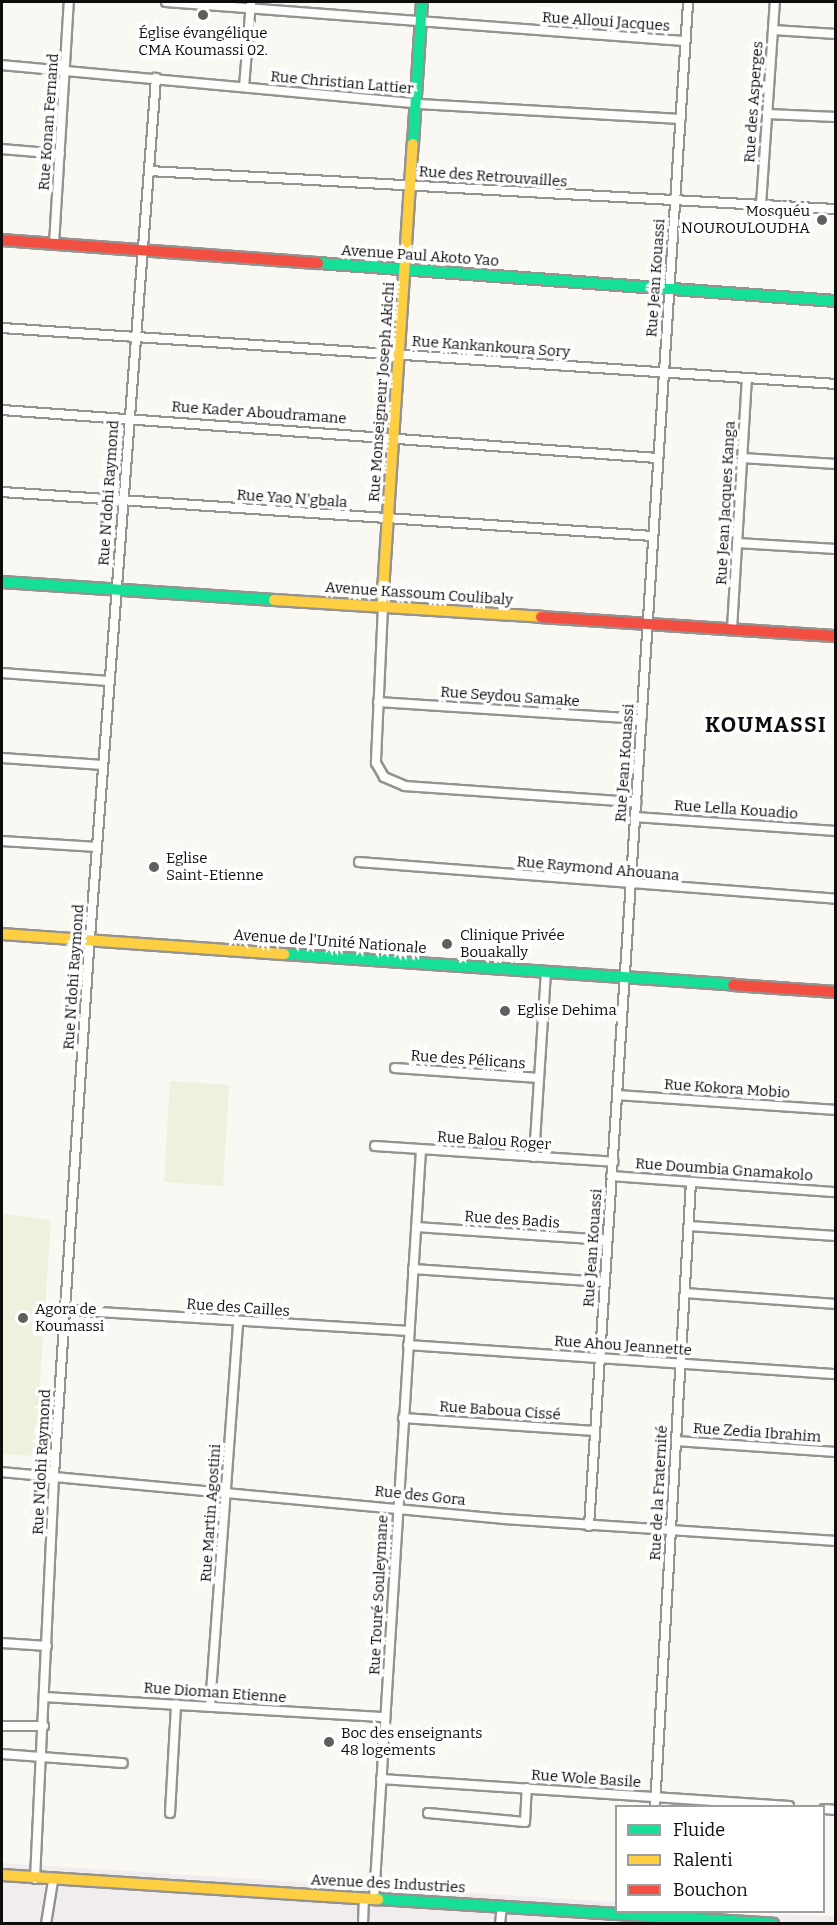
<!DOCTYPE html>
<meta charset="utf-8">
<style>
body{margin:0}
#map{position:relative;width:837px;height:1925px;overflow:hidden;background:#faf8f2;font-family:Bitter,serif}
div>[style]{position:absolute}
.industrial>*{inset:0;background:#f1ecee}
.pitch>*{inset:0;background:#eef1de}
.roads{filter:drop-shadow(2px 0 #949390) drop-shadow(-2px 0 #949390) drop-shadow(0 2px #949390) drop-shadow(0 -2px #949390)}
.street>*{height:8px;margin:-4px;padding:0 4px;transform-origin:4px;border-radius:4px;background:#fefefd}
.fast>*{height:10px;margin:-5px;padding:0 5px;transform-origin:5px;border-radius:5px;background:#16e098}
.slow>*{height:10px;margin:-5px;padding:0 5px;transform-origin:5px;border-radius:5px;background:#ffcf43}
.jam>*{height:10px;margin:-5px;padding:0 5px;transform-origin:5px;border-radius:5px;background:#f24e42}
.dots>*{width:16px;height:16px;translate:-50% -50%;box-sizing:border-box;border:3px solid #fff;border-radius:50%}
span{translate:-50% -50%;white-space:nowrap;text-align:center;line-height:1.15;-webkit-text-stroke:6px #fff;paint-order:stroke}
.street-label{font-size:15px;color:#0d0d0d}
.poi-label{font-size:15px;color:#0d0d0d}
.right{translate:-100% -50%;text-align:right}
.left{translate:0 -50%;text-align:left}
.district-label{font-size:21px;color:#0d0d0d;font-weight:700;letter-spacing:1.5px}
.frame{position:absolute;inset:0;border:3px solid #0d0d0d;pointer-events:none}
.legend{position:absolute;left:615px;top:1805px;width:210px;height:108px;box-sizing:border-box;background:#fff;border:2px solid #9e9e9e;margin:0;padding:8px 10px;list-style:none;font-size:18px;color:#0d0d0d}
.legend li{display:flex;align-items:center;gap:12px;height:30px}
.legend b{width:30px;border:2px solid #9e9e9e}
</style>
<div id="map">
<div class="industrial">
<div style="clip-path:polygon(2px 1863px,616px 1902px,616px 1912px,835px 1916px,835px 1923px,2px 1923px)"></div>
</div>
<div class="pitch">
<div style="clip-path:polygon(170px 1081px,229px 1085px,223px 1186px,164px 1182px)"></div>
<div style="clip-path:polygon(2px 1214px,51px 1220px,35px 1456px,2px 1454px)"></div>
</div>
<div class="roads">
<div class="street">
<div style="left:166px;top:2px;width:519px;rotate:4.31deg"></div>
<div style="left:773px;top:30px;width:63px;rotate:3.6deg"></div>
<div style="left:2px;top:65px;width:419px;rotate:5.3deg"></div>
<div style="left:419px;top:104px;width:262px;rotate:3.3deg"></div>
<div style="left:244px;top:87px;width:85px;rotate:-85.3deg"></div>
<div style="left:767px;top:114px;width:69px;rotate:2.5deg"></div>
<div style="left:2px;top:149px;width:58px;rotate:4.9deg"></div>
<div style="left:149px;top:171px;width:688px;rotate:3.17deg"></div>
<div style="left:761px;top:205px;width:203px;rotate:-86.1deg"></div>
<div style="left:54px;top:244px;width:242px;rotate:-86.5deg"></div>
<div style="left:2px;top:328px;width:836px;rotate:3.84deg"></div>
<div style="left:2px;top:410px;width:657px;rotate:4.19deg"></div>
<div style="left:742px;top:458px;width:94px;rotate:3.7deg"></div>
<div style="left:2px;top:492px;width:651px;rotate:3.87deg"></div>
<div style="left:737px;top:543px;width:99px;rotate:3.5deg"></div>
<div style="left:383px;top:606px;width:157px;rotate:92.6deg"></div>
<div style="left:376px;top:763px;width:16px;rotate:60deg"></div>
<div style="left:384px;top:777px;width:23px;rotate:23deg"></div>
<div style="left:405px;top:786px;width:232px;rotate:4deg"></div>
<div style="left:732px;top:629px;width:251px;rotate:-86.6deg"></div>
<div style="left:2px;top:673px;width:107px;rotate:4.3deg"></div>
<div style="left:378px;top:702px;width:264px;rotate:3.7deg"></div>
<div style="left:2px;top:758px;width:101px;rotate:4deg"></div>
<div style="left:635px;top:817px;width:201px;rotate:4deg"></div>
<div style="left:2px;top:841px;width:95px;rotate:3.6deg"></div>
<div style="left:359px;top:862px;width:478px;rotate:4.4deg"></div>
<div style="left:395px;top:1068px;width:144px;rotate:4deg"></div>
<div style="left:617px;top:1095px;width:220px;rotate:3.9deg"></div>
<div style="left:375px;top:1146px;width:239px;rotate:3.8deg"></div>
<div style="left:534px;top:1157px;width:185px;rotate:-86.3deg"></div>
<div style="left:611px;top:1176px;width:226px;rotate:4.1deg"></div>
<div style="left:689px;top:1226px;width:147px;rotate:3.9deg"></div>
<div style="left:416px;top:1227px;width:191px;rotate:3.9deg"></div>
<div style="left:413px;top:1269px;width:191px;rotate:3.9deg"></div>
<div style="left:685px;top:1293px;width:151px;rotate:4.2deg"></div>
<div style="left:66px;top:1310px;width:344px;rotate:3.5deg"></div>
<div style="left:408px;top:1345px;width:429px;rotate:3.9deg"></div>
<div style="left:403px;top:1418px;width:192px;rotate:3.9deg"></div>
<div style="left:676px;top:1441px;width:160px;rotate:3.9deg"></div>
<div style="left:2px;top:1472px;width:504px;rotate:5.35deg"></div>
<div style="left:504px;top:1519px;width:333px;rotate:3.8deg"></div>
<div style="left:589px;top:1526px;width:1527px;rotate:-86.28deg"></div>
<div style="left:2px;top:1643px;width:45px;rotate:3.8deg"></div>
<div style="left:44px;top:1697px;width:342px;rotate:3.4deg"></div>
<div style="left:210px;top:1706px;width:386px;rotate:-85.8deg"></div>
<div style="left:2px;top:1726px;width:42px"></div>
<div style="left:2px;top:1754px;width:121px;rotate:4.3deg"></div>
<div style="left:381px;top:1779px;width:409px;rotate:3.8deg"></div>
<div style="left:655px;top:1806px;width:625px;rotate:-86.7deg"></div>
<div style="left:824px;top:1809px;width:12px;rotate:5deg"></div>
<div style="left:170px;top:1813px;width:109px;rotate:-86.8deg"></div>
<div style="left:428px;top:1813px;width:97px;rotate:5.3deg"></div>
<div style="left:525px;top:1822px;width:34px;rotate:-87deg"></div>
<div style="left:35px;top:1879px;width:404px;rotate:-87.3deg"></div>
<div style="left:54px;top:1475px;width:512px;rotate:-86.19deg"></div>
<div style="left:88px;top:964px;width:889px;rotate:-85.61deg"></div>
<div style="left:374px;top:1899px;width:751px;rotate:-86.41deg"></div>
<div style="left:46px;top:1924px;width:44px;rotate:-80.8deg"></div>
<div style="left:363px;top:1924px;width:26px;rotate:-88deg"></div>
<div style="left:500px;top:1924px;width:18px;rotate:-84deg"></div>
</div>
<div class="fast">
<div style="left:413px;top:144px;width:142px;rotate:-86.4deg"></div>
<div style="left:318px;top:263px;width:519px;rotate:4.2deg"></div>
<div style="left:2px;top:582px;width:273px;rotate:3.8deg"></div>
<div style="left:284px;top:954px;width:450px;rotate:3.9deg"></div>
<div style="left:378px;top:1899px;width:396px;rotate:3.6deg"></div>
</div>
<div class="slow">
<div style="left:274px;top:600px;width:268px;rotate:3.6deg"></div>
<div style="left:382px;top:606px;width:463px;rotate:-86.2deg"></div>
<div style="left:2px;top:934px;width:283px;rotate:4.1deg"></div>
<div style="left:2px;top:1875px;width:377px;rotate:3.7deg"></div>
</div>
<div class="jam">
<div style="left:2px;top:240px;width:317px;rotate:4.2deg"></div>
<div style="left:541px;top:617px;width:296px;rotate:3.7deg"></div>
<div style="left:733px;top:985px;width:103px;rotate:3.9deg"></div>
</div>
</div>
<div class="dots">
<div style="left:203px;top:15px;background:#605f5d"></div>
<div style="left:822px;top:220px;background:#605f5d"></div>
<div style="left:154px;top:867px;background:#605f5d"></div>
<div style="left:447px;top:944px;background:#605f5d"></div>
<div style="left:505px;top:1011px;background:#605f5d"></div>
<div style="left:23px;top:1318px;background:#605f5d"></div>
<div style="left:329px;top:1742px;background:#605f5d"></div>
</div>
<div class="street-label">
<span style="left:606px;top:22px;rotate:4deg">Rue Alloui Jacques</span>
<span style="left:342px;top:83px;rotate:5deg">Rue Christian Lattier</span>
<span style="left:754px;top:102px;rotate:-86deg">Rue des Asperges</span>
<span style="left:49px;top:122px;rotate:-86deg">Rue Konan Fernand</span>
<span style="left:493px;top:177px;rotate:4deg">Rue des Retrouvailles</span>
<span style="left:420px;top:256px;rotate:4deg">Avenue Paul Akoto Yao</span>
<span style="left:656px;top:278px;rotate:-86deg">Rue Jean Kouassi</span>
<span style="left:491px;top:347px;rotate:4deg">Rue Kankankoura Sory</span>
<span style="left:382px;top:392px;rotate:-86deg">Rue Monseigneur Joseph Akichi</span>
<span style="left:259px;top:413px;rotate:4deg">Rue Kader Aboudramane</span>
<span style="left:109px;top:493px;rotate:-86deg">Rue N'dohi Raymond</span>
<span style="left:292px;top:499px;rotate:4deg">Rue Yao N'gbala</span>
<span style="left:726px;top:503px;rotate:-87deg">Rue Jean Jacques Kanga</span>
<span style="left:419px;top:594px;rotate:4deg">Avenue Kassoum Coulibaly</span>
<span style="left:510px;top:697px;rotate:4deg">Rue Seydou Samake</span>
<span style="left:625px;top:763px;rotate:-86deg">Rue Jean Kouassi</span>
<span style="left:736px;top:810px;rotate:4deg">Rue Lella Kouadio</span>
<span style="left:598px;top:869px;rotate:5deg">Rue Raymond Ahouana</span>
<span style="left:330px;top:942px;rotate:4deg">Avenue de l'Unité Nationale</span>
<span style="left:74px;top:977px;rotate:-86deg">Rue N'dohi Raymond</span>
<span style="left:468px;top:1060px;rotate:4deg">Rue des Pélicans</span>
<span style="left:727px;top:1089px;rotate:4deg">Rue Kokora Mobio</span>
<span style="left:494px;top:1141px;rotate:4deg">Rue Balou Roger</span>
<span style="left:724px;top:1170px;rotate:4deg">Rue Doumbia Gnamakolo</span>
<span style="left:512px;top:1220px;rotate:4deg">Rue des Badis</span>
<span style="left:593px;top:1248px;rotate:-86deg">Rue Jean Kouassi</span>
<span style="left:238px;top:1308px;rotate:4deg">Rue des Cailles</span>
<span style="left:623px;top:1346px;rotate:4deg">Rue Ahou Jeannette</span>
<span style="left:500px;top:1411px;rotate:4deg">Rue Baboua Cissé</span>
<span style="left:757px;top:1433px;rotate:4deg">Rue Zedia Ibrahim</span>
<span style="left:42px;top:1462px;rotate:-87deg">Rue N'dohi Raymond</span>
<span style="left:659px;top:1493px;rotate:-87deg">Rue de la Fraternité</span>
<span style="left:420px;top:1496px;rotate:6deg">Rue des Gora</span>
<span style="left:211px;top:1513px;rotate:-86deg">Rue Martin Agostini</span>
<span style="left:379px;top:1595px;rotate:-87deg">Rue Touré Souleymane</span>
<span style="left:215px;top:1693px;rotate:4deg">Rue Dioman Etienne</span>
<span style="left:586px;top:1779px;rotate:4deg">Rue Wole Basile</span>
<span style="left:388px;top:1884px;rotate:3deg">Avenue des Industries</span>
</div>
<div class="poi-label">
<span style="left:203px;top:42px">Église évangélique<br>CMA Koumassi 02.</span>
<span class="right" style="left:810px;top:220px">Mosquéu<br>NOUROULOUDHA</span>
<span class="left" style="left:166px;top:867px">Eglise<br>Saint-Etienne</span>
<span class="left" style="left:460px;top:944px">Clinique Privée<br>Bouakally</span>
<span class="left" style="left:517px;top:1011px">Eglise Dehima</span>
<span class="left" style="left:35px;top:1318px">Agora de<br>Koumassi</span>
<span class="left" style="left:341px;top:1742px">Boc des enseignants<br>48 logements</span>
</div>
<div class="district-label">
<span style="left:766px;top:725px">KOUMASSI</span>
</div>
<div class="frame"></div>
<ul class="legend">
<li><b style="height:8px;background:#16e098"></b>Fluide</li>
<li><b style="height:8px;background:#ffcf43"></b>Ralenti</li>
<li><b style="height:8px;background:#f24e42"></b>Bouchon</li>
</ul>
</div>
